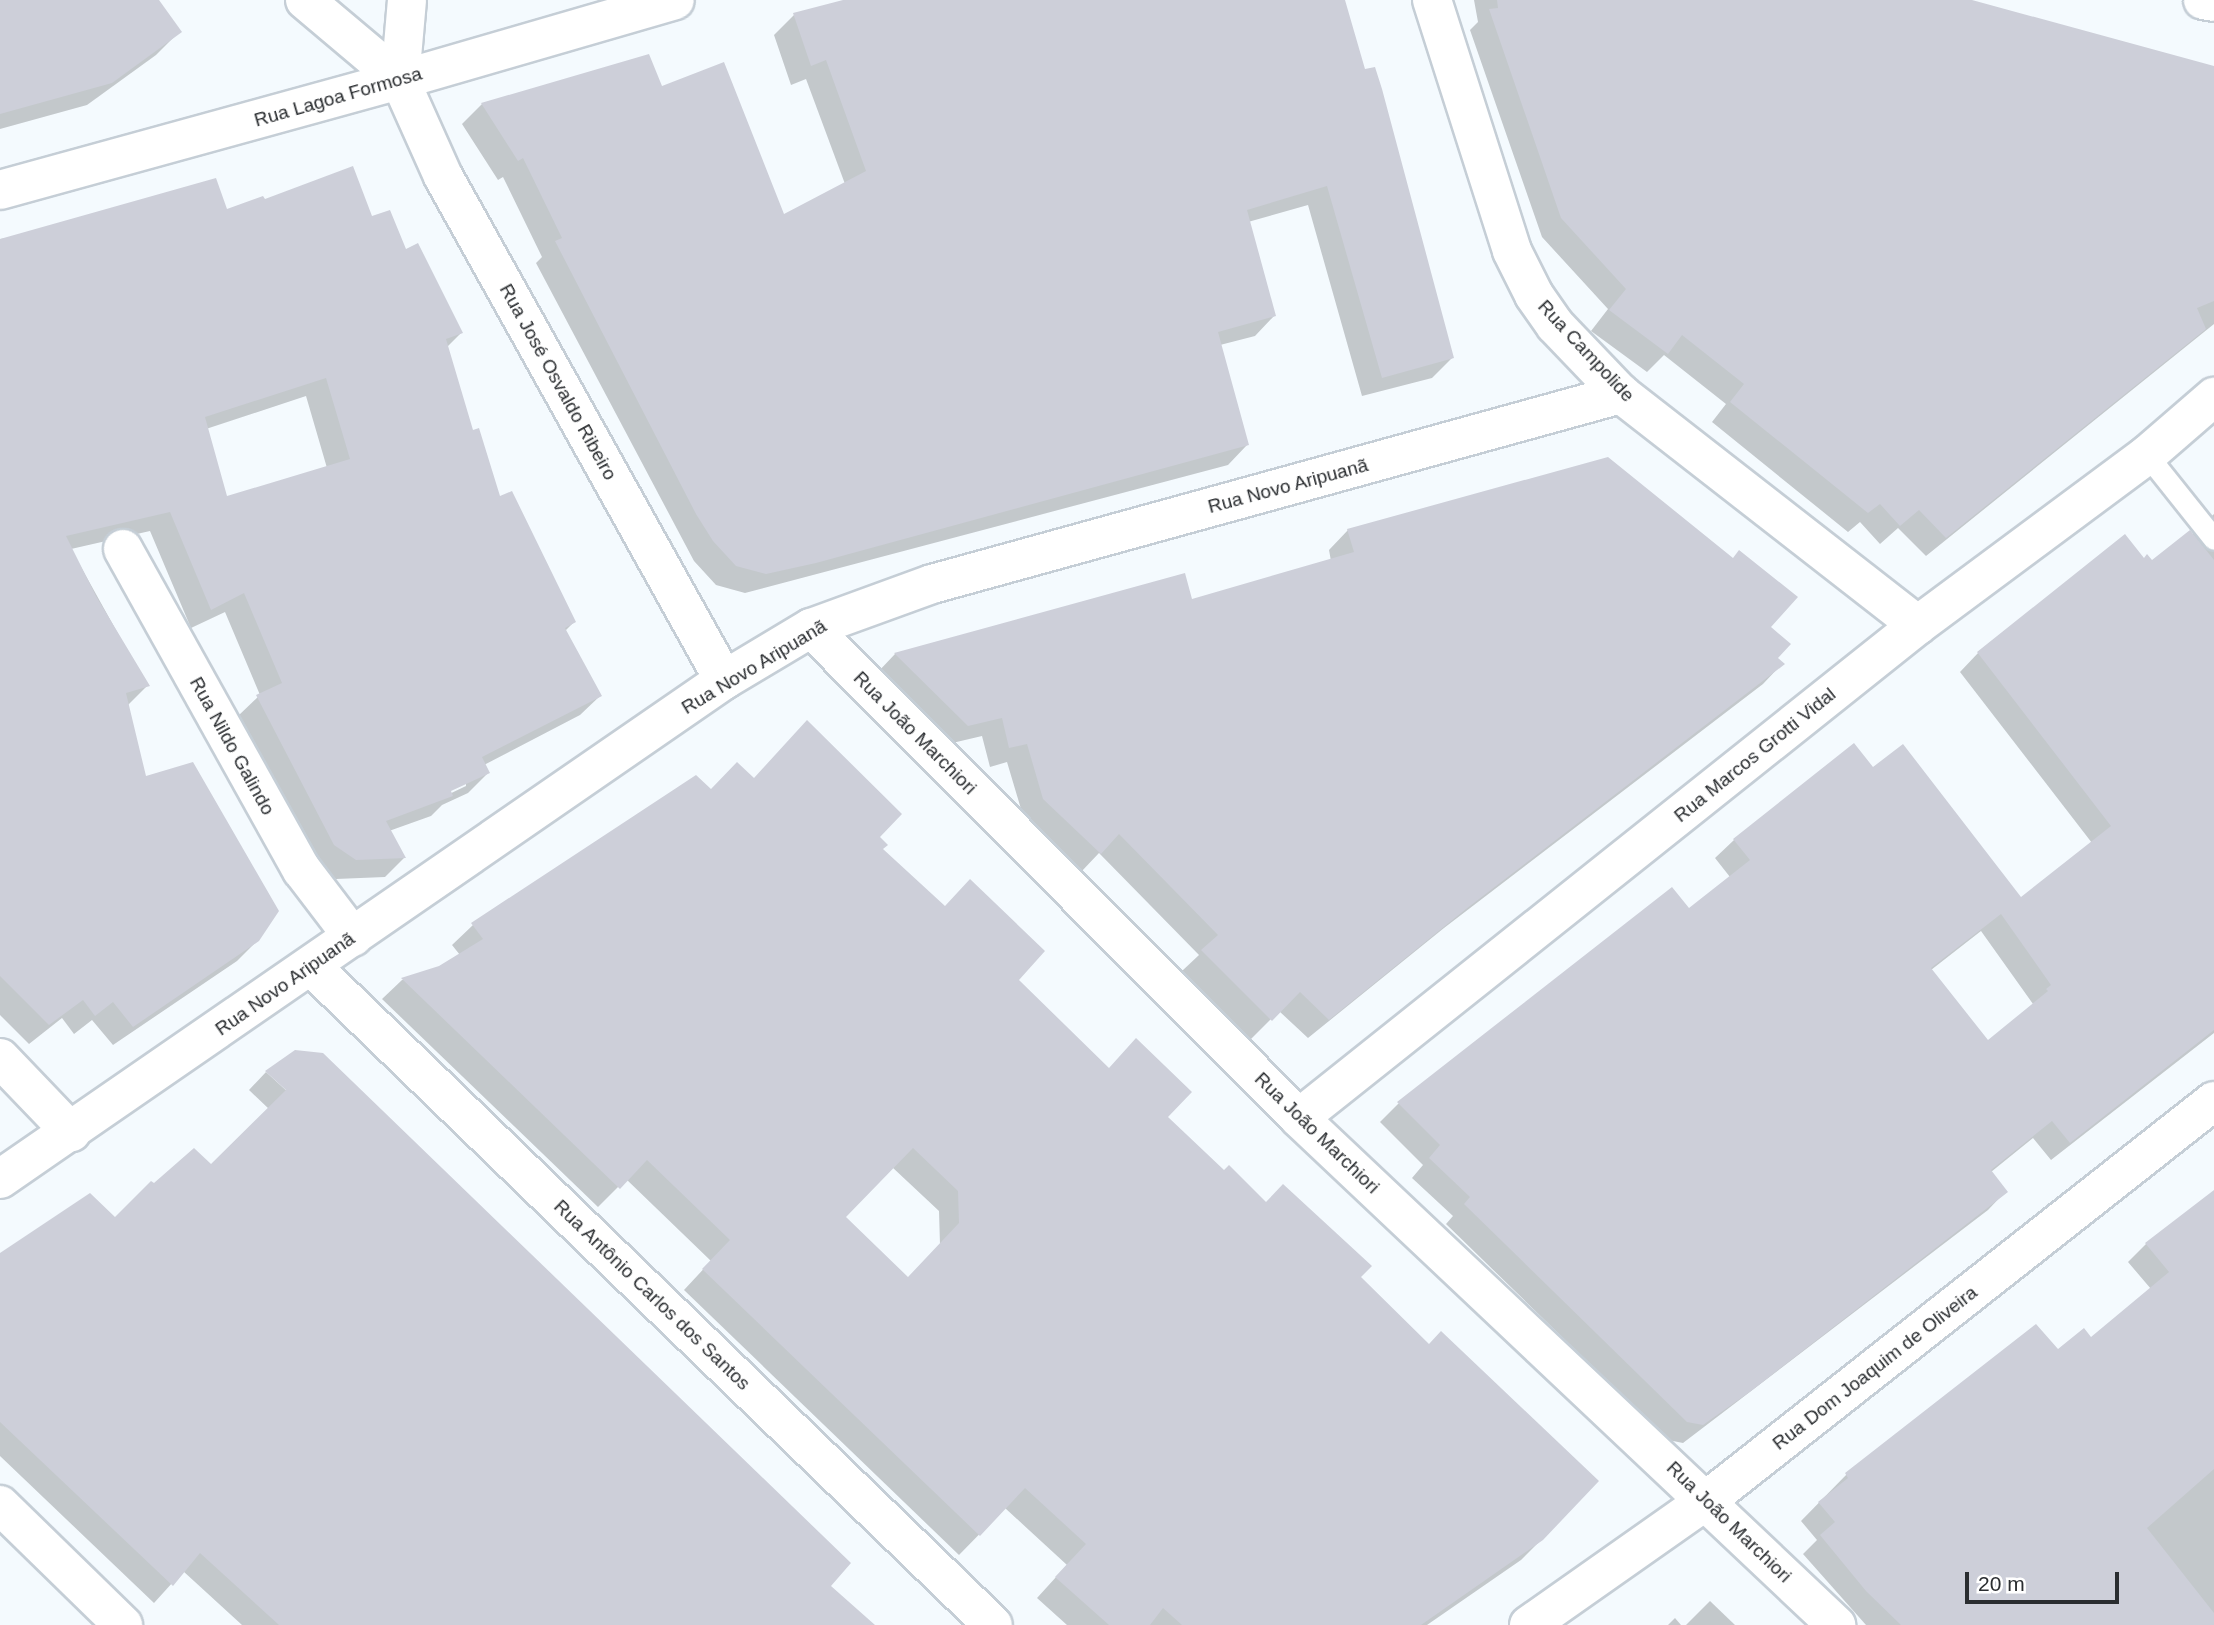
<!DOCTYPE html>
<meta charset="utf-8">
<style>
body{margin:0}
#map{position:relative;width:2214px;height:1625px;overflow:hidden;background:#f4fafe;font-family:Helvetica,sans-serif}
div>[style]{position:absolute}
.shadow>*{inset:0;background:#0003}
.building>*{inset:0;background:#cdcfd9}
.roads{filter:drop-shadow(2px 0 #c5ced6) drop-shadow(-2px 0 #c5ced6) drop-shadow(0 2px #c5ced6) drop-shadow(0 -2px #c5ced6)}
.lane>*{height:21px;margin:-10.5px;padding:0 10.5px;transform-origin:10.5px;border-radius:10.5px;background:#fff}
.street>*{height:38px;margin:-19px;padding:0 19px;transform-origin:19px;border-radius:19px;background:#fff}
.secondary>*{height:38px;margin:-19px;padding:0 19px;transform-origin:19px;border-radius:19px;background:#fff}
span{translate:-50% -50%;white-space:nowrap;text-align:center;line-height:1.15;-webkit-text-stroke:7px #fff;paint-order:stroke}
.street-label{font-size:19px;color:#2a2d30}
.scale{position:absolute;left:1965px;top:1572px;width:154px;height:32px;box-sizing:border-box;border:4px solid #2a2d30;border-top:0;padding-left:9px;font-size:21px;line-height:24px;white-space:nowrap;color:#2a2d30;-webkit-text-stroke:5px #fff;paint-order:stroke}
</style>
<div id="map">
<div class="shadow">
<div style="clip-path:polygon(0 0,157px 0,179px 32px,156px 55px,87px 105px,0 129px)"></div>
<div style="clip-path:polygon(850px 0,1343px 0,1452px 358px,1432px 378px,1362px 396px,1308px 205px,1248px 222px,1274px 316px,1255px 336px,1220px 345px,1247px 445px,1228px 465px,745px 593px,716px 585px,694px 561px,536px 263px,542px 257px,503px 177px,498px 180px,462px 124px,482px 104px,661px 88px,783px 216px,845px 184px,806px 79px,791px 85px,774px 35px,794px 15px)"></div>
<div style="clip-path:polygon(1474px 0,1963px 0,2214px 74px,2214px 324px,1926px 556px,1898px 528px,1880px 544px,1860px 522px,1848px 532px,1712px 422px,1726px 404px,1664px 355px,1647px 372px,1591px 331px,1608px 309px,1542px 237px,1470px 30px,1478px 22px)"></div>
<div style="clip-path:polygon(evenodd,264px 201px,371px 218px,405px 251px,461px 333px,447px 347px,472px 432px,499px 498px,574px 622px,565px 631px,600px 696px,580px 715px,484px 765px,488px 773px,468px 793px,442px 805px,431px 816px,389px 831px,404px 858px,385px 877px,336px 879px,314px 864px,238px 716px,260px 695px,225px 612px,191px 628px,150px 531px,71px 549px,147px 686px,127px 706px,144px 778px,258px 940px,237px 961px,113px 1045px,92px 1020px,74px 1034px,62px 1018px,29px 1044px,0 1015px,0 239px,226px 211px,264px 201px,306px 396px,327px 468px,226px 498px,206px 429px,306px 396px,264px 201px,466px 782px,466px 786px,443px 797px,442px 794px,466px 782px)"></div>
<div style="clip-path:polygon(evenodd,2214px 514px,2214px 1033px,2051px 1160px,2033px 1138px,1991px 1172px,2006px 1191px,1988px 1210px,1683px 1443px,1668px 1440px,1446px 1224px,1453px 1216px,1412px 1178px,1423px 1165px,1380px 1122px,1398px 1104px,1672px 889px,1689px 911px,1730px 877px,1715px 858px,1734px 840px,1873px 770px,2021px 900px,2092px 843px,1960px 672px,1978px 653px,2144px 560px,2151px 562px,2192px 535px,2214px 514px,1981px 931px,2033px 1004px,1988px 1043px,1931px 970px,1981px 931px)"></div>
<div style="clip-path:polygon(1348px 530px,1769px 627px,1776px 659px,1782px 664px,1763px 684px,1444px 928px,1308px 1038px,1279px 1011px,1251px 1039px,1182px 971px,1199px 955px,1099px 853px,1081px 872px,1024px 819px,1007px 762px,990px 767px,982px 736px,948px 744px,876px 674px,895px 654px,1184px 575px,1191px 602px,1331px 561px,1329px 550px)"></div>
<div style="clip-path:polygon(evenodd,754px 779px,877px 837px,881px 850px,1108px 1069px,1165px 1117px,1224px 1173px,1359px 1277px,1542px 1539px,1521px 1560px,1427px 1625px,1067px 1625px,1037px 1598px,1067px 1565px,1005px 1508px,959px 1555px,684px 1290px,711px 1261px,626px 1179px,598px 1207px,382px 999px,402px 980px,439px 967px,460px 955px,452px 945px,473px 925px,710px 791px,754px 779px,892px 1167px,939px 1211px,940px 1245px,908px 1279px,843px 1217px,892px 1167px)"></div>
<div style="clip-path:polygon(266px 1072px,829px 1586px,873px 1625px,242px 1625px,183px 1571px,154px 1603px,0 1456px,0 1255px,115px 1220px,154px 1186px,211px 1167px,269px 1109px,249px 1090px)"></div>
<div style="clip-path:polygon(2214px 1192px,2214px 1625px,1866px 1625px,1803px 1554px,1817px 1540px,1801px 1521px,1847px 1474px,2058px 1352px,2091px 1339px,2151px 1289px,2128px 1262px,2146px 1244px)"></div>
<div style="clip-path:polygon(1710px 1601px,1735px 1625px,1686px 1625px)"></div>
<div style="clip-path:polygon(1675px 1618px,1681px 1625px,1668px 1625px)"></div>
</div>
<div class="building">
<div style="clip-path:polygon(0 0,159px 0,182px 32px,112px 83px,0 114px)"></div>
<div style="clip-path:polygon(843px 0,1345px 0,1365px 69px,1375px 67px,1382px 89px,1454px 358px,1382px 378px,1327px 186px,1247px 210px,1276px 316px,1218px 332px,1249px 445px,816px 563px,766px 574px,736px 566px,713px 541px,696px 514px,555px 241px,562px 238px,523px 158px,518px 161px,481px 103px,649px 54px,662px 86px,724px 62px,784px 214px,866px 171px,826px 60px,811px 66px,793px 13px)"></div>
<div style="clip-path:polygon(1497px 0,1972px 0,2214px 66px,2214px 301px,2197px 308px,2206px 329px,1946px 538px,1919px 510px,1900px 526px,1880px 504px,1868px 513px,1730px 402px,1744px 384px,1682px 335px,1668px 354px,1609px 310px,1626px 289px,1561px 218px,1489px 9px,1498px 8px)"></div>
<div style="clip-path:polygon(evenodd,353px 166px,372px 216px,390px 210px,406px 249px,418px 243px,463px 333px,446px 339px,473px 430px,479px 428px,500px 496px,512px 491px,576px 622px,565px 628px,602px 696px,482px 757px,490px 773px,451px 791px,453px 796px,386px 821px,406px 858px,356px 860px,334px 845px,256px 695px,282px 683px,244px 593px,211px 610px,170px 512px,66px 536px,96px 596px,150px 686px,126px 693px,146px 776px,193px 762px,279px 911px,259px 941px,133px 1027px,113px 1002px,95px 1016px,83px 1000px,49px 1025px,0 976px,0 239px,216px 178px,227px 209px,263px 196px,265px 199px,353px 166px,326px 378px,350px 459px,227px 496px,205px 417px,326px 378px)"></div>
<div style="clip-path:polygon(1608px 457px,1733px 558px,1739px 550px,1798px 597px,1771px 627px,1791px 644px,1778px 658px,1785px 664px,1466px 909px,1329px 1020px,1300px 992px,1272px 1021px,1201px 950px,1218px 935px,1119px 834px,1101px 854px,1043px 799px,1027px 744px,1009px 748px,1002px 718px,968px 726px,894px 653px,1185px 573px,1192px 599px,1354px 552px,1347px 529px)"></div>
<div style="clip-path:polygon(evenodd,2190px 530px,2214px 560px,2214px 1030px,2070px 1143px,2052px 1121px,1991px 1170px,2008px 1192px,1751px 1391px,1703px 1425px,1687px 1422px,1464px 1204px,1470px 1197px,1429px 1158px,1440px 1145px,1397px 1102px,1672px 887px,1689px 908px,1750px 860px,1733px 839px,1854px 743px,1873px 767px,1903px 744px,2021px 897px,2111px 826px,1977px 652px,2125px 534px,2144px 558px,2147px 554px,2152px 560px,2190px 530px,2001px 914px,2051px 985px,2046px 989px,2048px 991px,1988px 1040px,1931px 968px,2001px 914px)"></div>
<div style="clip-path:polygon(evenodd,807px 720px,902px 814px,880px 837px,888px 845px,883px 849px,945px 906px,970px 879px,1045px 951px,1019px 980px,1109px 1068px,1136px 1038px,1192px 1092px,1168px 1117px,1224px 1170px,1229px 1165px,1266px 1202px,1283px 1184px,1372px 1266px,1361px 1277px,1429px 1344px,1441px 1331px,1599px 1481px,1543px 1540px,1421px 1625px,1182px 1625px,1163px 1608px,1150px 1625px,1109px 1625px,1055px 1577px,1086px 1544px,1025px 1488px,980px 1536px,702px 1269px,730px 1240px,647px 1160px,620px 1189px,401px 978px,439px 966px,483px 939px,471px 923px,696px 775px,711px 789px,737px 762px,754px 778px,807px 720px,913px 1148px,958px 1191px,959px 1223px,908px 1277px,846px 1217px,913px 1148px)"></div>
<div style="clip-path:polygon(295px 1050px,323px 1053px,851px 1563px,831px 1586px,875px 1625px,279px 1625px,200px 1553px,173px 1586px,0 1422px,0 1253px,90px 1193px,115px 1217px,151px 1181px,154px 1183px,194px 1148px,211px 1164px,286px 1090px,265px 1071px)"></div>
<div style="clip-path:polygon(2214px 1190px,2214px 1469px,2147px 1528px,2214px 1613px,2214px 1625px,1901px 1625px,1866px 1591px,1820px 1535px,1835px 1522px,1818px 1502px,1848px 1478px,1845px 1473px,2036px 1324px,2058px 1349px,2084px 1328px,2091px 1337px,2169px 1272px,2145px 1243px)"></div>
</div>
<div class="roads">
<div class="lane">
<div style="left:2147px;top:455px;width:107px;rotate:51.4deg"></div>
</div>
<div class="street">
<div style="left:305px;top:0;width:124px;rotate:40.1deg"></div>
<div style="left:400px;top:80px;width:105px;rotate:65.9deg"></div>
<div style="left:443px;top:176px;width:577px;rotate:60.86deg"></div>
<div style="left:1432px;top:0;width:263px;rotate:72.3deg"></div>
<div style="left:1512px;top:251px;width:49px;rotate:63.4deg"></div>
<div style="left:1534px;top:295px;width:37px;rotate:55deg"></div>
<div style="left:1555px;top:325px;width:95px;rotate:46.3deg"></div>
<div style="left:1621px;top:394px;width:376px;rotate:37.9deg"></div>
<div style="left:2203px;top:0;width:11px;rotate:10deg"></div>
<div style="left:400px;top:80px;width:80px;rotate:-85deg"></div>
<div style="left:0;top:190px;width:415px;rotate:-15.4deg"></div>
<div style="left:400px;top:80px;width:286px;rotate:-16.2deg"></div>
<div style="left:123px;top:549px;width:368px;rotate:60.9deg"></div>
<div style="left:302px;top:870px;width:84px;rotate:52.7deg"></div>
<div style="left:811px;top:628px;width:692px;rotate:45.12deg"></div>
<div style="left:1299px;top:1118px;width:739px;rotate:43.35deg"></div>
<div style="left:311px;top:966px;width:948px;rotate:44.02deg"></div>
<div style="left:0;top:1058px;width:103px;rotate:46.2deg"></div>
<div style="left:1299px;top:1118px;width:791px;rotate:-38.54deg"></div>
<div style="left:1918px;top:625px;width:285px;rotate:-36.6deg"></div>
<div style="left:2147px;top:455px;width:89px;rotate:-40.9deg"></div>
<div style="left:0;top:1179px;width:879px;rotate:-34.58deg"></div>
<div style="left:724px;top:680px;width:101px;rotate:-30.9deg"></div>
<div style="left:811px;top:628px;width:129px;rotate:-20deg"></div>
<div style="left:932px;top:584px;width:715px;rotate:-15.42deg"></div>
<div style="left:1529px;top:1625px;width:218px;rotate:-35.1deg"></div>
<div style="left:1707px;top:1500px;width:645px;rotate:-38.2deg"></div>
</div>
<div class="secondary">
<div style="left:0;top:1505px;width:172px;rotate:44.3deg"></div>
</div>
</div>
<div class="street-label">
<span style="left:338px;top:97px;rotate:-16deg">Rua Lagoa Formosa</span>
<span style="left:1586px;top:351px;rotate:47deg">Rua Campolide</span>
<span style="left:558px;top:382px;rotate:61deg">Rua José Osvaldo Ribeiro</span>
<span style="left:1288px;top:486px;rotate:-15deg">Rua Novo Aripuanã</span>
<span style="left:754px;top:667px;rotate:-31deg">Rua Novo Aripuanã</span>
<span style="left:915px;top:733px;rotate:45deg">Rua João Marchiori</span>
<span style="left:232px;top:746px;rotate:61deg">Rua Nildo Galindo</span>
<span style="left:1755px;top:755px;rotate:-39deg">Rua Marcos Grotti Vidal</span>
<span style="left:285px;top:984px;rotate:-35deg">Rua Novo Aripuanã</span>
<span style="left:1317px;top:1133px;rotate:44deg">Rua João Marchiori</span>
<span style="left:652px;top:1295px;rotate:44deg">Rua Antônio Carlos dos Santos</span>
<span style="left:1875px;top:1368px;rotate:-38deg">Rua Dom Joaquim de Oliveira</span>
<span style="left:1729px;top:1522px;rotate:44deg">Rua João Marchiori</span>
</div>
<div class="scale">20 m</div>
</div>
